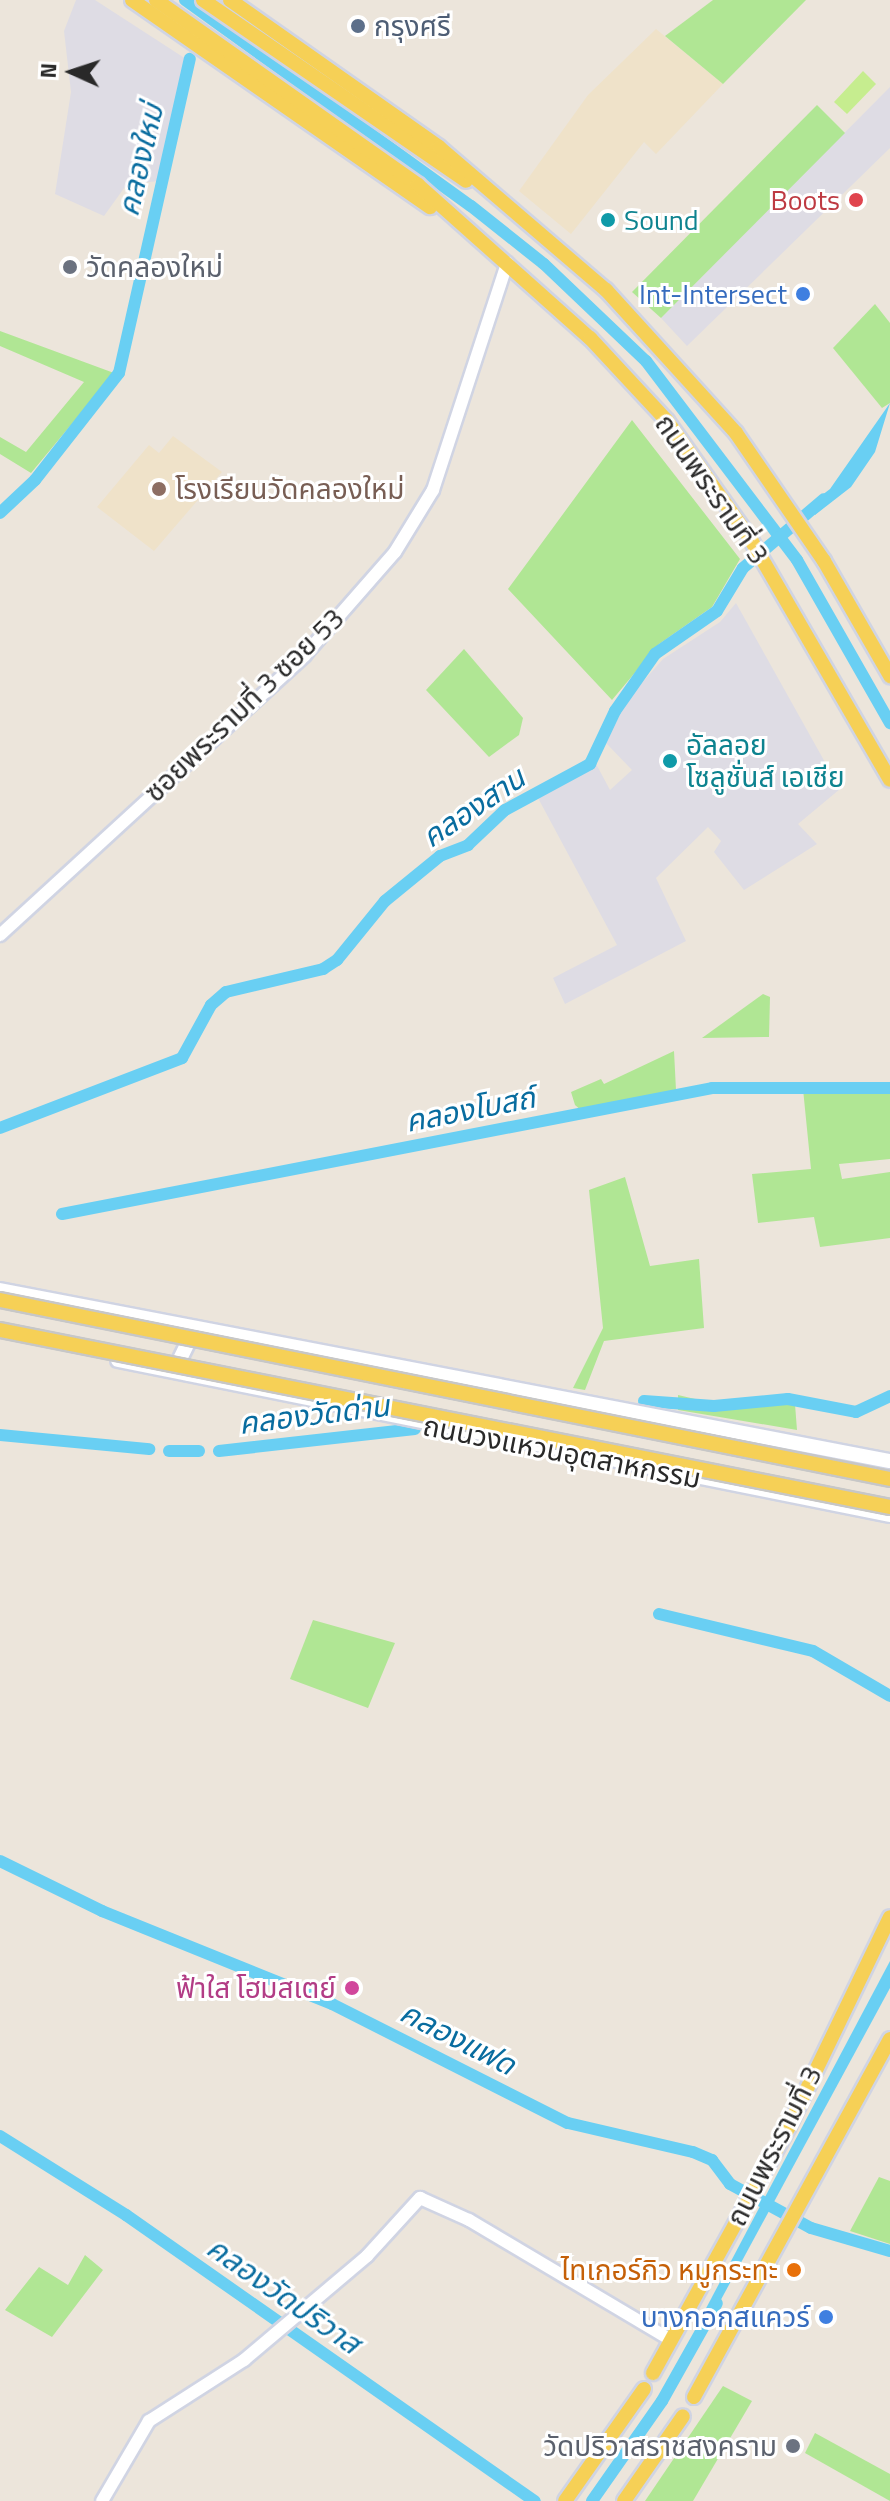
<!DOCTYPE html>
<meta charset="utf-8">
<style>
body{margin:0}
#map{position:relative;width:890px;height:2501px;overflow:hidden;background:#ece5db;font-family:"Titillium Web","Noto Sans Thai",sans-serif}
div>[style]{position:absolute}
.industrial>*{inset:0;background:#dedce4}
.education>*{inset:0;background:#efe2c9}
.green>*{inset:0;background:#b0e694}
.pitch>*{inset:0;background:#c6ed8f}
.water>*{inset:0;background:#69cff3}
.canal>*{height:12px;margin:-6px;padding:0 6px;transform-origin:6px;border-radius:6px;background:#69cff3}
.roads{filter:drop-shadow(2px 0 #d0d4e3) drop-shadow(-2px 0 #d0d4e3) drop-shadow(0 2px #d0d4e3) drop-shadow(0 -2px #d0d4e3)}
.tertiary>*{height:12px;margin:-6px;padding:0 6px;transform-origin:6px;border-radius:6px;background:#fff}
.secondary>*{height:14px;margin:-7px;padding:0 7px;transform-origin:7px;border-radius:7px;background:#fff}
.primary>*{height:14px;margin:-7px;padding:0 7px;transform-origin:7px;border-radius:7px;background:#f6d056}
.bridges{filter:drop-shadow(2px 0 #c7c7c7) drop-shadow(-2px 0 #c7c7c7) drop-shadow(0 2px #c7c7c7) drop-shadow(0 -2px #c7c7c7)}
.primary-bridge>*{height:14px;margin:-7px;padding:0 7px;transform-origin:7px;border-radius:7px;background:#f6d056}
.dots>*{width:22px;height:22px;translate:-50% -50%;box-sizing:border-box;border:4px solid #fff;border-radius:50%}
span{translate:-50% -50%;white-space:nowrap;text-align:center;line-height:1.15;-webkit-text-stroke:6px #fff;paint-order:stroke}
.service-label{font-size:28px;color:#4e5e75}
.left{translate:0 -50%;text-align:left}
.health-label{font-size:28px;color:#be3a42}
.right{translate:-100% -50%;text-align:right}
.culture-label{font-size:28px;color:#0d838f}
.worship-label{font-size:28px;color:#5b616d}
.shop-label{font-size:28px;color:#366cbe}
.education-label{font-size:28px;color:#785e54}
.street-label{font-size:28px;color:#292929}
.hotel-label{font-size:28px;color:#b23c85}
.food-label{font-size:28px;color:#c56008}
.water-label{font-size:30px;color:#086c9f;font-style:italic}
.north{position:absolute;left:32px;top:32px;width:80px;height:80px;-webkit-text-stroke:6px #fff;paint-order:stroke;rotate:273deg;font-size:22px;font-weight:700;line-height:32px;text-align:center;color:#292929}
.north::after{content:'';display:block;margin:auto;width:28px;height:36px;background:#292929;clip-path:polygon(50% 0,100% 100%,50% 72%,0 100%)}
</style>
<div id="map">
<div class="industrial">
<div style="clip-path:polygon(76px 0,95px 0,186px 59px,160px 181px,127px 184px,104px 216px,55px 194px,71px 92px,64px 31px)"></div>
<div style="clip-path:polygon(890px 87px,890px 148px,687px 346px,661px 318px)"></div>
<div style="clip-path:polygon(736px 603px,840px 789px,798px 824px,817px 844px,744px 890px,714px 852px,721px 841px,708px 827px,656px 878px,686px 941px,565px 1004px,553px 978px,617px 945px,538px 798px,595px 762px,610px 790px,632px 770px,606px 743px,627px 700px,663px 659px,720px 622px)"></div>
</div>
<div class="education">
<div style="clip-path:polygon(656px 29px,723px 84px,656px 154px,644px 142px,571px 234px,519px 191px,588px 95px)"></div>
<div style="clip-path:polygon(173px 436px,222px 472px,154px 551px,97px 507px,149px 445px,159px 453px)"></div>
</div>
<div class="green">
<div style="clip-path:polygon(713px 0,806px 0,723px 84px,665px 36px)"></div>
<div style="clip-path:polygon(817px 105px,845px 133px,661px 318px,632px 292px)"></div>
<div style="clip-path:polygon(875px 304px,890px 323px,890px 403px,882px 408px,833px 348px)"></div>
<div style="clip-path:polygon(0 331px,114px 373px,31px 473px,0 454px,0 437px,26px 452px,84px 382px,0 346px)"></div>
<div style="clip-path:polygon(632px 420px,740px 559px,712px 607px,659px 644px,612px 700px,508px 589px)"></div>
<div style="clip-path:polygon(464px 649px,523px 718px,519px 735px,489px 757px,426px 690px)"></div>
<div style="clip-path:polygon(763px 994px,770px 997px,769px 1037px,702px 1038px)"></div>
<div style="clip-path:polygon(674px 1051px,676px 1090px,582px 1111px,575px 1105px,571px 1092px,601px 1079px,604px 1084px)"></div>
<div style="clip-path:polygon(803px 1089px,890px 1091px,890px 1159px,839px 1164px,842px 1179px,890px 1172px,890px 1238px,820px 1247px,814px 1217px,758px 1223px,752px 1174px,811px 1169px)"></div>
<div style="clip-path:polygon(625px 1177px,650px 1266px,699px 1259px,704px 1328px,604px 1341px,585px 1390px,573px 1388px,603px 1328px,589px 1190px)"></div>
<div style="clip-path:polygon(678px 1395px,712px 1403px,795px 1404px,797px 1430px,678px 1410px)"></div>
<div style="clip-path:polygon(313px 1620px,395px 1643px,368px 1708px,290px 1679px)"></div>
<div style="clip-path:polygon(879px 2177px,890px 2181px,890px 2244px,850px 2231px)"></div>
<div style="clip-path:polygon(85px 2255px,103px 2270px,52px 2337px,5px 2310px,39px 2267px,68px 2285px)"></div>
<div style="clip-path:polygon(723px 2386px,752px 2401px,693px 2501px,645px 2501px)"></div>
<div style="clip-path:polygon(815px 2433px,890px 2474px,890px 2501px,805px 2453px)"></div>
</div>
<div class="pitch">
<div style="clip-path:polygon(863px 71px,876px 84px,847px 114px,834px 102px)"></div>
</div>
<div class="water">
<div style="clip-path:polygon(890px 403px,875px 452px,851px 487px,815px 515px,809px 505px,830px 489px)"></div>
<div style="clip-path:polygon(890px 1961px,890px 1988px,711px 2318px,703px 2314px)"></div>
</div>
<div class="canal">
<div style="left:185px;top:0;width:352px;rotate:35.8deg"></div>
<div style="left:471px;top:206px;width:93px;rotate:38.5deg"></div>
<div style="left:544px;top:264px;width:141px;rotate:43.6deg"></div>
<div style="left:646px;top:361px;width:250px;rotate:52.8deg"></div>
<div style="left:797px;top:560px;width:188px;rotate:60.3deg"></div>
<div style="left:0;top:513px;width:48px;rotate:-43.3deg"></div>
<div style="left:35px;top:480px;width:136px;rotate:-51.9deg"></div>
<div style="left:119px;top:373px;width:322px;rotate:-77.3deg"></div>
<div style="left:0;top:1128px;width:195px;rotate:-21deg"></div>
<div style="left:182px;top:1058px;width:60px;rotate:-61.3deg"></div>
<div style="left:211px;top:1005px;width:20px;rotate:-41deg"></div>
<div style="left:226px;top:992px;width:100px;rotate:-13.3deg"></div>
<div style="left:323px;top:969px;width:17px;rotate:-33deg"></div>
<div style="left:337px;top:960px;width:76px;rotate:-50.9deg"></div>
<div style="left:385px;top:901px;width:71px;rotate:-39.3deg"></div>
<div style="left:440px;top:856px;width:30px;rotate:-21deg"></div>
<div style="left:468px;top:845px;width:51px;rotate:-43.4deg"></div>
<div style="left:505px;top:810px;width:97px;rotate:-28.4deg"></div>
<div style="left:590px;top:764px;width:59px;rotate:-64.7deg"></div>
<div style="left:615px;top:711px;width:70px;rotate:-54.9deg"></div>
<div style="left:655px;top:654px;width:75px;rotate:-34.7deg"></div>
<div style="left:717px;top:611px;width:50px;rotate:-58.8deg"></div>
<div style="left:743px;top:568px;width:106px;rotate:-40.4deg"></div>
<div style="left:62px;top:1214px;width:662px;rotate:-10.97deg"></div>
<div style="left:712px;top:1088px;width:178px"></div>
<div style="left:644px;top:1401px;width:70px;rotate:4.1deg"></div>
<div style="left:714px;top:1406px;width:74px;rotate:-5.4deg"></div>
<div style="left:788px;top:1399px;width:69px;rotate:10.8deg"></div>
<div style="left:856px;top:1412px;width:38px;rotate:-25deg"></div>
<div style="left:0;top:1435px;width:150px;rotate:5.4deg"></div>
<div style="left:169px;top:1451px;width:30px"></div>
<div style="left:219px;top:1451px;width:197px;rotate:-6.4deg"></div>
<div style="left:659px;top:1614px;width:158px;rotate:13.5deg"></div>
<div style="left:813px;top:1651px;width:89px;rotate:30.3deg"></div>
<div style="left:0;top:1861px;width:114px;rotate:26.1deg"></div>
<div style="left:102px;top:1911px;width:248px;rotate:22deg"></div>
<div style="left:332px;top:2004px;width:264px;rotate:26.8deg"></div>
<div style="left:568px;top:2123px;width:128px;rotate:13.1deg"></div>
<div style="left:693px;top:2152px;width:21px;rotate:23deg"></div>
<div style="left:712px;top:2160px;width:30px;rotate:53deg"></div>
<div style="left:730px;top:2184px;width:92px;rotate:28.5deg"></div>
<div style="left:811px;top:2228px;width:82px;rotate:16.2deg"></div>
<div style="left:0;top:2136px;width:149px;rotate:32.1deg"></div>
<div style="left:126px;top:2215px;width:499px;rotate:35deg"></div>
<div style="left:592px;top:2501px;width:122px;rotate:-55deg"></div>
<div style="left:662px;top:2401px;width:112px;rotate:-60.7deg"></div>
</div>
<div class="roads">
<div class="tertiary">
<div style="left:0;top:935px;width:413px;rotate:-42.5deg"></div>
<div style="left:304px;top:656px;width:138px;rotate:-48.8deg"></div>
<div style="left:395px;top:552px;width:73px;rotate:-58.5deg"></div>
<div style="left:433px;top:490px;width:239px;rotate:-71.9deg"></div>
<div style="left:102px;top:2501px;width:93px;rotate:-59.6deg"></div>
<div style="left:149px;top:2421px;width:113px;rotate:-32.7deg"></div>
<div style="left:244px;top:2360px;width:161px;rotate:-40.2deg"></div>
<div style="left:367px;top:2256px;width:79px;rotate:-47.6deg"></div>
<div style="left:420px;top:2198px;width:54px;rotate:24.2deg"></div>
<div style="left:469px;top:2220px;width:235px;rotate:30.7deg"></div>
</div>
<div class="secondary">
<div style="left:0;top:1290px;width:906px;rotate:10.88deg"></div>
<div style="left:118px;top:1360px;width:787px;rotate:11.35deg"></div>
<div style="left:189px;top:1374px;width:17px;rotate:-121deg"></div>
<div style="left:180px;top:1359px;width:30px;rotate:-64deg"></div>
</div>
<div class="primary">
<div style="left:132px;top:0;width:363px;rotate:34.8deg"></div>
<div style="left:156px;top:0;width:321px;rotate:35.2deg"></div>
<div style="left:418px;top:185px;width:230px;rotate:41.7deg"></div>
<div style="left:590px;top:338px;width:113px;rotate:47.1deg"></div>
<div style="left:667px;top:421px;width:146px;rotate:54.8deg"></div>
<div style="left:751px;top:540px;width:277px;rotate:59.9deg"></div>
<div style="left:203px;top:0;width:319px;rotate:34.5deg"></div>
<div style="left:230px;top:0;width:256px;rotate:35.1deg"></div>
<div style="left:439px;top:147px;width:220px;rotate:40.6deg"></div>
<div style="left:606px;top:290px;width:193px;rotate:47.7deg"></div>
<div style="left:736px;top:433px;width:155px;rotate:55.5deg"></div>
<div style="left:824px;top:561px;width:133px;rotate:60.1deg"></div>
<div style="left:653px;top:2373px;width:280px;rotate:-61.1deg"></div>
<div style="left:788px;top:2128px;width:234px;rotate:-64.2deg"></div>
<div style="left:694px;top:2397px;width:408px;rotate:-61.3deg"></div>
<div style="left:565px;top:2501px;width:137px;rotate:-54.8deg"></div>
<div style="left:624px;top:2501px;width:103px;rotate:-55.2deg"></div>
</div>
</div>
<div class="bridges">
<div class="primary-bridge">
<div style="left:0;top:1300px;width:908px;rotate:11.37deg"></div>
<div style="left:0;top:1330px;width:907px;rotate:11.25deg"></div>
</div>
</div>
<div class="dots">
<div style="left:358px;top:26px;background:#5c6f8a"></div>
<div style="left:856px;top:200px;background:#e0444e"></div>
<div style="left:608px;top:220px;background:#0f9aa8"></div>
<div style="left:70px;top:267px;background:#6b7280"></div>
<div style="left:803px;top:294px;background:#3f7fe0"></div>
<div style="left:159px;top:489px;background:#8d6e63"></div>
<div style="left:670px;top:761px;background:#0f9aa8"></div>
<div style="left:352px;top:1988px;background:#d1479c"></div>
<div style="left:794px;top:2270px;background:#e8710a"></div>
<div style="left:826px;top:2317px;background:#3f7fe0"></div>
<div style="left:793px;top:2446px;background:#6b7280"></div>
</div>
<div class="service-label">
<span class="left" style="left:374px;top:26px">กรุงศรี</span>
</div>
<div class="health-label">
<span class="right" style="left:840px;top:200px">Boots</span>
</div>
<div class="culture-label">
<span class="left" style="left:624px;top:220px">Sound</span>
<span class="left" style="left:686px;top:761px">อัลลอย<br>โซลูชั่นส์ เอเชีย</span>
</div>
<div class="worship-label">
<span class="left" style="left:86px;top:267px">วัดคลองใหม่</span>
<span class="right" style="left:777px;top:2446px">วัดปริวาสราชสงคราม</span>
</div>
<div class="shop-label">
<span class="right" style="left:787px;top:294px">Int-Intersect</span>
<span class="right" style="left:810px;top:2317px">บางกอกสแควร์</span>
</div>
<div class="education-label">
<span class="left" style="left:175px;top:489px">โรงเรียนวัดคลองใหม่</span>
</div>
<div class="street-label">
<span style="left:712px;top:489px;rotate:55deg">ถนนพระรามที่ 3</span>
<span style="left:244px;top:705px;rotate:-44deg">ซอยพระรามที่ 3 ซอย 53</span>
<span style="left:562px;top:1452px;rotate:11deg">ถนนวงแหวนอุตสาหกรรม</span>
<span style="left:774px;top:2146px;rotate:-63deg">ถนนพระรามที่ 3</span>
</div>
<div class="hotel-label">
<span class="right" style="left:336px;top:1988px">ฟ้าใส โฮมสเตย์</span>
</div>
<div class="food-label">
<span class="right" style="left:778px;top:2270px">ไทเกอร์กิว หมูกระทะ</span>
</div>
<div class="water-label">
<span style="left:140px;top:160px;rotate:-77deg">คลองใหม่</span>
<span style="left:473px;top:807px;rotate:-34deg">คลองสาน</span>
<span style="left:470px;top:1109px;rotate:-11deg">คลองโบสถ์</span>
<span style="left:314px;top:1414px;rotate:-7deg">คลองวัดด่าน</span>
<span style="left:458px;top:2038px;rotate:27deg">คลองแฟด</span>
<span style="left:284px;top:2295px;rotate:35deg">คลองวัดปริวาส</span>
</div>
<div class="north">N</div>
</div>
